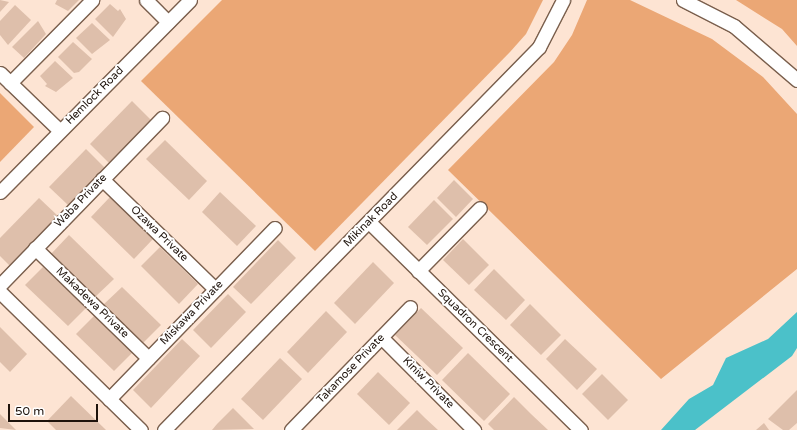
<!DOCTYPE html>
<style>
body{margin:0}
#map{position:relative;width:797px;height:430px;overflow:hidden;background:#fde4d3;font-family:"Varela Round",sans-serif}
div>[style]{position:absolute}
.green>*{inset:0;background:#eba775}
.water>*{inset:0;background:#4bc1c9}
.building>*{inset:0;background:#debfab}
.roads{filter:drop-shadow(1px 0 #7a5f4d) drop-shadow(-1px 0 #7a5f4d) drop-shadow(0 1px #7a5f4d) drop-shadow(0 -1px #7a5f4d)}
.minor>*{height:13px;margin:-6.5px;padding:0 6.5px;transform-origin:6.5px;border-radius:6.5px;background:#fff}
span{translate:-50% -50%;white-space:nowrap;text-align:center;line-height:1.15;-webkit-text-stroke:4px #fff;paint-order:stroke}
.street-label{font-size:11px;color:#1e130c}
.scale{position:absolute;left:8px;top:404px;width:90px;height:18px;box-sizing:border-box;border:2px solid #1e130c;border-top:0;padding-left:5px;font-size:12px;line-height:14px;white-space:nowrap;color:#1e130c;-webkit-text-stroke:3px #fff;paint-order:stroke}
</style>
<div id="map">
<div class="green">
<div style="clip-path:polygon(222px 0,543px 0,526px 34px,510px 52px,315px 251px,141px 81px)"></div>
<div style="clip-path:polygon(587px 0,630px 0,712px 39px,763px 77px,797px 114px,797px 269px,661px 379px,448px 170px,554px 62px,572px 35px)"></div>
<div style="clip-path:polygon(736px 0,797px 0,797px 46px,782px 29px)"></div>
<div style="clip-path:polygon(0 93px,34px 127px,0 162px)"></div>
</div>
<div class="water">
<div style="clip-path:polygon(797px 312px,797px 348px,792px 356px,695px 430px,661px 430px,689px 399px,713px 385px,726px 358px,768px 339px)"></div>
</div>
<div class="building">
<div style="clip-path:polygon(0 0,9px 2px,0 12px)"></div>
<div style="clip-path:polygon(57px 0,79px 0,68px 11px,55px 4px)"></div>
<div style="clip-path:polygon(110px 4px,118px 11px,120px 9px,126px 19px,113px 37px,95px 19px)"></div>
<div style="clip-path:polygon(15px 5px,31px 20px,8px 45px,0 35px,0 21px)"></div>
<div style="clip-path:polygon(38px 21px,46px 34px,24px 58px,12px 47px)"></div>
<div style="clip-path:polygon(92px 23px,110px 40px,92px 54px,76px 38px)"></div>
<div style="clip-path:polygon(73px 42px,92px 59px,79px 72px,74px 73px,58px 57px)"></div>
<div style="clip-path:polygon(55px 61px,73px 78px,56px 92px,45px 86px,47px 84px,40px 76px)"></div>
<div style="clip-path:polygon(132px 101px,151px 120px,109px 163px,90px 144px)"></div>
<div style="clip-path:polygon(165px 140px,207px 181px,189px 200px,146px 159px)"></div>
<div style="clip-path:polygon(86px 149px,105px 168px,68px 205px,49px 187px)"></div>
<div style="clip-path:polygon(454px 180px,473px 199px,456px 217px,437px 198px)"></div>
<div style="clip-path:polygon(220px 192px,256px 226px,237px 246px,202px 212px)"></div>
<div style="clip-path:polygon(110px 197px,153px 239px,134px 259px,91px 217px)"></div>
<div style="clip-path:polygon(39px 198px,58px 216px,10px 266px,0 256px,0 238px)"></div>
<div style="clip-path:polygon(434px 200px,453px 219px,427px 245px,408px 227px)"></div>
<div style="clip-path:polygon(69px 235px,114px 279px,95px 297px,51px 254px)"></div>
<div style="clip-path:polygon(463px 239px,489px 265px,469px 285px,443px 260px)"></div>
<div style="clip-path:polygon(278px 240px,296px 258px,251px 304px,233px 287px)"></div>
<div style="clip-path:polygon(160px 247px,198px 284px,179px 304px,141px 266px)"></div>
<div style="clip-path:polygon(373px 262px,394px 283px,355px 324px,334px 303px)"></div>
<div style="clip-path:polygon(43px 267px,86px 308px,68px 326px,25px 285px)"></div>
<div style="clip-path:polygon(494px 269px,525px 300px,506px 320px,474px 290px)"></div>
<div style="clip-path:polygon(122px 287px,161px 325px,143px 343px,103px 305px)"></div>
<div style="clip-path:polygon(228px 294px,246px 312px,211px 348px,193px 330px)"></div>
<div style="clip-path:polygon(530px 304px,561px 335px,541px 355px,510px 325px)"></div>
<div style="clip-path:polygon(421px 308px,463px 348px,437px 375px,395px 335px)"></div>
<div style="clip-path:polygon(326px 311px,347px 332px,308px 373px,287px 352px)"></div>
<div style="clip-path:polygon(94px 316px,132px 353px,114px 371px,76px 334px)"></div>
<div style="clip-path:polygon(0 327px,27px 354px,10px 372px,0 362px)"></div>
<div style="clip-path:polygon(182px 339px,200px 356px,151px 408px,133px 390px)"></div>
<div style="clip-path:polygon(565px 339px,597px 369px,577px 390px,546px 359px)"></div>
<div style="clip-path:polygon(468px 353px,510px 394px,484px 421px,442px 380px)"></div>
<div style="clip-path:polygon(280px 358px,302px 379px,263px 420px,241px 399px)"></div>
<div style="clip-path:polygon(378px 372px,410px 403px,389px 425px,357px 394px)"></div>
<div style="clip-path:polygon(602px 374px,628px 400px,608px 420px,582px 394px)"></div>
<div style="clip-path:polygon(797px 390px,797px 423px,789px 430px,783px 430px,768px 419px)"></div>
<div style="clip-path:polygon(71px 396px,106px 430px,56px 430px,47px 421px)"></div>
<div style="clip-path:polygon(514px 397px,531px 414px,548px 430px,494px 430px,488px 424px)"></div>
<div style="clip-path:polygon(233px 408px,254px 429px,212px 430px,217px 424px)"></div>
<div style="clip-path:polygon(417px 410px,425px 418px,438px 430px,397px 430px)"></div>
<div style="clip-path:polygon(0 414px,16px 430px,0 428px)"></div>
<div style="clip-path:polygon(764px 423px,769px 430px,756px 430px)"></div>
</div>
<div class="roads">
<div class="minor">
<div style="left:146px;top:0;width:31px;rotate:45deg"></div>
<div style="left:683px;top:0;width:57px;rotate:27deg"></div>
<div style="left:734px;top:26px;width:83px;rotate:40.6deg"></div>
<div style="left:0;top:73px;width:83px;rotate:44deg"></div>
<div style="left:10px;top:83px;width:117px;rotate:-45.3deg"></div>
<div style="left:102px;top:179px;width:158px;rotate:44.2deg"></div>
<div style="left:0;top:192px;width:270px;rotate:-45.3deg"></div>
<div style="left:369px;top:222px;width:297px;rotate:44.5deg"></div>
<div style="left:35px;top:248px;width:158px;rotate:44.2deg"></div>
<div style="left:418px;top:271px;width:88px;rotate:-45.5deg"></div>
<div style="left:0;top:285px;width:233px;rotate:-45.9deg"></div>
<div style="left:0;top:292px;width:197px;rotate:44.4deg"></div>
<div style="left:381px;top:337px;width:132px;rotate:45deg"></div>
<div style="left:109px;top:399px;width:238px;rotate:-45.9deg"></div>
<div style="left:164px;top:430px;width:536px;rotate:-45.6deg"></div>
<div style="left:539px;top:47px;width:53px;rotate:-62.9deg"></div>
<div style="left:291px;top:430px;width:171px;rotate:-45.9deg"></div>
</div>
</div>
<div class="street-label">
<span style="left:95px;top:96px;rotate:-45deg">Hemlock Road</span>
<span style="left:81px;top:201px;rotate:-46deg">Waba Private</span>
<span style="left:371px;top:220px;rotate:-45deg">Mikinak Road</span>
<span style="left:159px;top:234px;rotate:44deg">Ozawa Private</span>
<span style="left:92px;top:303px;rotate:44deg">Makadewa Private</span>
<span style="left:192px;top:313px;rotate:-46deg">Miskawa Private</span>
<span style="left:475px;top:326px;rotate:44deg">Squadron Crescent</span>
<span style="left:351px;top:369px;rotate:-46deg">Takamose Private</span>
<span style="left:428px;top:383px;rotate:45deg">Kiniw Private</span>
</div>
<div class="scale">50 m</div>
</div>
